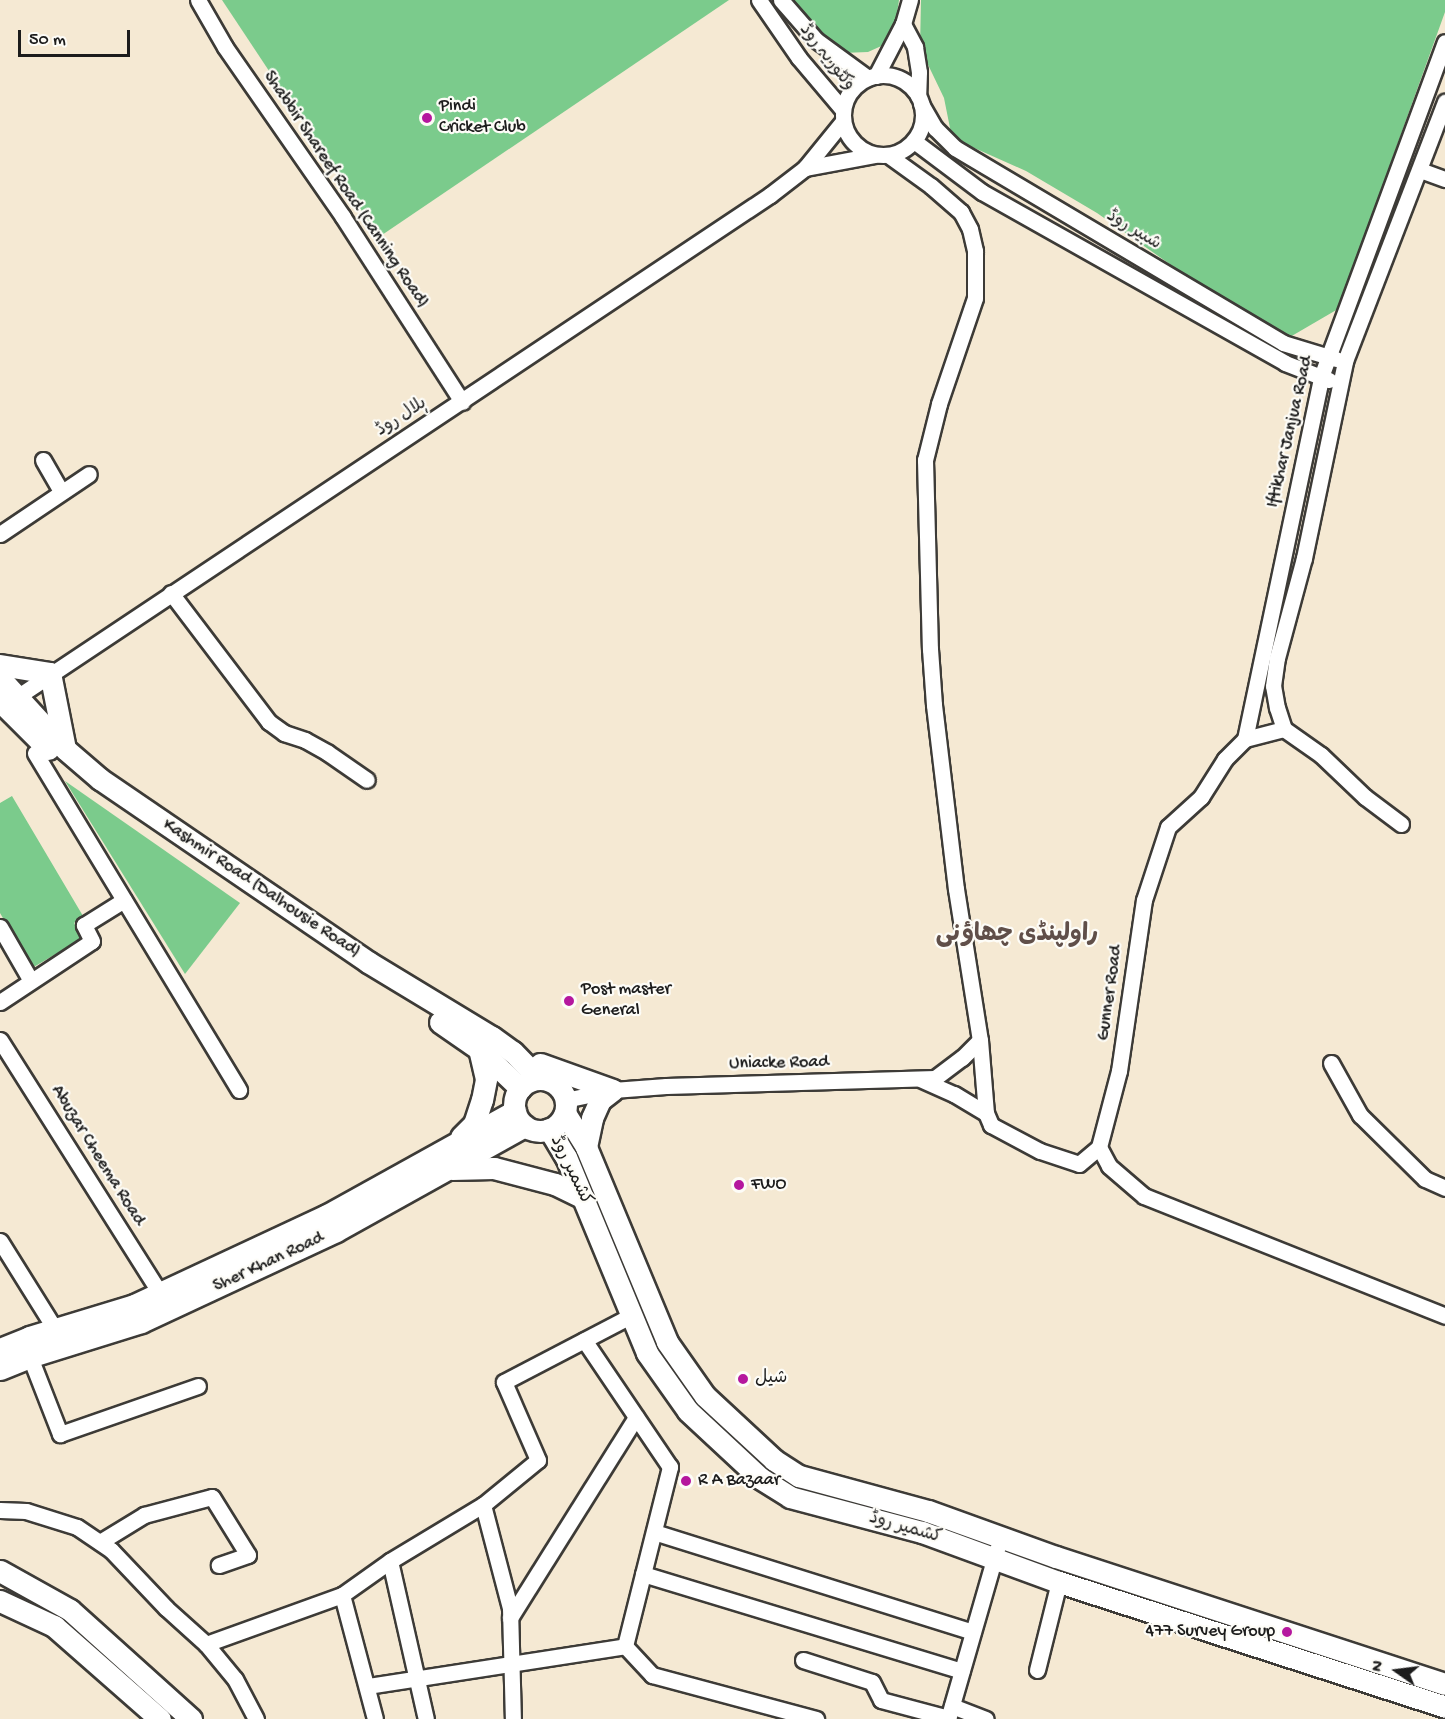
<!DOCTYPE html>
<meta charset="utf-8">
<style>
body{margin:0}
#map{position:relative;width:1445px;height:1719px;overflow:hidden;background:#f5e9d3;font-family:"Gochi Hand","Playpen Sans Arabic",sans-serif}
div>[style]{position:absolute}
.green>*{inset:0;background:#7bcb8c}
.roads{filter:drop-shadow(2px 0 #3d3b37) drop-shadow(-2px 0 #3d3b37) drop-shadow(0 2px #3d3b37) drop-shadow(0 -2px #3d3b37)}
.street>*{height:15px;margin:-7.5px;padding:0 7.5px;transform-origin:7.5px;border-radius:7.5px;background:#fff}
.street>.ring{margin:-7.5px;padding:0;box-sizing:content-box;background:none;border:15px solid #fff;border-radius:50%}
.secondary>*{height:21px;margin:-10.5px;padding:0 10.5px;transform-origin:10.5px;border-radius:10.5px;background:#fff}
.secondary>.ring{margin:-10.5px;padding:0;box-sizing:content-box;background:none;border:21px solid #fff;border-radius:50%}
.dots>*{width:16px;height:16px;translate:-50% -50%;box-sizing:border-box;border:3px solid #fdfcf7;border-radius:50%}
span{translate:-50% -50%;white-space:nowrap;text-align:center;line-height:1.15;-webkit-text-stroke:4.5px #fdfcf7;paint-order:stroke}
.street-label{font-size:18px;color:#1c1c1c}
.poi-label{font-size:18px;color:#1c1c1c}
.left{translate:0 -50%;text-align:left}
.right{translate:-100% -50%;text-align:right}
.district-label{font-size:24px;color:#604f49;font-weight:700}
.north{position:absolute;left:1367px;top:1641px;width:60px;height:60px;-webkit-text-stroke:4px #fdfcf7;paint-order:stroke;rotate:284deg;font-size:16px;font-weight:700;line-height:24px;text-align:center;color:#1c1c1c}
.north::after{content:'';display:block;margin:auto;width:21px;height:27px;background:#1c1c1c;clip-path:polygon(50% 0,100% 100%,50% 72%,0 100%)}
.scale{position:absolute;left:18px;top:30px;width:112px;height:27px;box-sizing:border-box;border:3px solid #1c1c1c;border-top:0;padding-left:8px;font-size:18px;line-height:21px;white-space:nowrap;color:#1c1c1c;-webkit-text-stroke:4px #fdfcf7;paint-order:stroke}
</style>
<div id="map">
<div class="green">
<div style="clip-path:polygon(222px 0,729px 0,379px 237px)"></div>
<div style="clip-path:polygon(789px 0,899px 0,895px 27px,888px 43px,868px 52px,842px 53px,819px 39px)"></div>
<div style="clip-path:polygon(921px 0,1445px 0,1445px 12px,1338px 309px,1290px 337px,1191px 279px,1097px 213px,1026px 171px,952px 138px,944px 98px,920px 48px)"></div>
<div style="clip-path:polygon(65px 781px,240px 903px,185px 974px)"></div>
<div style="clip-path:polygon(12px 796px,83px 916px,74px 923px,83px 938px,32px 968px,0 913px,0 803px)"></div>
</div>
<div class="roads">
<div class="street">
<div style="left:198px;top:0;width:54px;rotate:60.1deg"></div>
<div style="left:225px;top:47px;width:207px;rotate:55.2deg"></div>
<div style="left:343px;top:217px;width:220px;rotate:57.2deg"></div>
<div style="left:759px;top:0;width:70px;rotate:55.4deg"></div>
<div style="left:799px;top:58px;width:68px;rotate:49.8deg"></div>
<div style="left:781px;top:0;width:53px;rotate:48.8deg"></div>
<div style="left:816px;top:40px;width:64px;rotate:36.2deg"></div>
<div style="left:903px;top:24px;width:26px;rotate:62deg"></div>
<div style="left:915px;top:47px;width:25px;rotate:81deg"></div>
<div style="left:919px;top:72px;width:24px;rotate:92deg"></div>
<div class="ring" style="left:843px;top:75px;width:65px;height:65px"></div>
<div style="left:876px;top:76px;width:59px;rotate:-62.6deg"></div>
<div style="left:903px;top:24px;width:25px;rotate:-74deg"></div>
<div style="left:921px;top:104px;width:28px;rotate:60deg"></div>
<div style="left:935px;top:128px;width:28px;rotate:45deg"></div>
<div style="left:955px;top:148px;width:382px;rotate:30.7deg"></div>
<div style="left:1283px;top:343px;width:55px;rotate:16.8deg"></div>
<div style="left:914px;top:141px;width:85px;rotate:36.9deg"></div>
<div style="left:982px;top:192px;width:348px;rotate:29.4deg"></div>
<div style="left:1285px;top:363px;width:47px;rotate:21.1deg"></div>
<div style="left:888px;top:155px;width:53px;rotate:35.8deg"></div>
<div style="left:931px;top:186px;width:40px;rotate:41deg"></div>
<div style="left:961px;top:212px;width:19px;rotate:62deg"></div>
<div style="left:970px;top:229px;width:23px;rotate:77deg"></div>
<div style="left:975px;top:251px;width:47px;rotate:90deg"></div>
<div style="left:975px;top:298px;width:112px;rotate:108.8deg"></div>
<div style="left:939px;top:404px;width:58px;rotate:104deg"></div>
<div style="left:925px;top:460px;width:189px;rotate:88.5deg"></div>
<div style="left:930px;top:649px;width:56px;rotate:85.9deg"></div>
<div style="left:934px;top:705px;width:185px;rotate:83.2deg"></div>
<div style="left:956px;top:889px;width:153px;rotate:81deg"></div>
<div style="left:980px;top:1040px;width:73px;rotate:85.3deg"></div>
<div style="left:986px;top:1113px;width:13px;rotate:67deg"></div>
<div style="left:991px;top:1125px;width:55px;rotate:28deg"></div>
<div style="left:1040px;top:1151px;width:41px;rotate:18.4deg"></div>
<div style="left:1079px;top:1164px;width:26px;rotate:-40deg"></div>
<div style="left:1099px;top:1147px;width:79px;rotate:-75.3deg"></div>
<div style="left:1119px;top:1071px;width:173px;rotate:-81.7deg"></div>
<div style="left:1144px;top:900px;width:77px;rotate:-71.8deg"></div>
<div style="left:1168px;top:827px;width:45px;rotate:-42.3deg"></div>
<div style="left:1201px;top:797px;width:45px;rotate:-57.7deg"></div>
<div style="left:1225px;top:759px;width:28px;rotate:-45deg"></div>
<div style="left:1245px;top:739px;width:370px;rotate:-78.1deg"></div>
<div style="left:1321px;top:377px;width:357px;rotate:-69.7deg"></div>
<div style="left:805px;top:168px;width:71px;rotate:-10.5deg"></div>
<div style="left:1420px;top:170px;width:27px;rotate:20deg"></div>
<div style="left:43px;top:460px;width:36px;rotate:60deg"></div>
<div style="left:0;top:534px;width:107px;rotate:-34deg"></div>
<div style="left:171px;top:593px;width:162px;rotate:52.8deg"></div>
<div style="left:269px;top:722px;width:19px;rotate:36deg"></div>
<div style="left:284px;top:733px;width:22px;rotate:18deg"></div>
<div style="left:305px;top:740px;width:26px;rotate:29deg"></div>
<div style="left:328px;top:753px;width:47px;rotate:34.7deg"></div>
<div style="left:17px;top:697px;width:905px;rotate:-33.69deg"></div>
<div style="left:770px;top:195px;width:44px;rotate:-37.6deg"></div>
<div style="left:805px;top:168px;width:60px;rotate:-51deg"></div>
<div style="left:1284px;top:729px;width:22px;rotate:-108deg"></div>
<div style="left:1277px;top:708px;width:22px;rotate:-100deg"></div>
<div style="left:1273px;top:686px;width:28px;rotate:-82deg"></div>
<div style="left:1277px;top:658px;width:104px;rotate:-74.9deg"></div>
<div style="left:1304px;top:558px;width:201px;rotate:-78.2deg"></div>
<div style="left:1345px;top:361px;width:278px;rotate:-68.9deg"></div>
<div style="left:1245px;top:739px;width:40px;rotate:-14.4deg"></div>
<div style="left:1284px;top:729px;width:45px;rotate:35.1deg"></div>
<div style="left:1321px;top:755px;width:61px;rotate:43.7deg"></div>
<div style="left:1365px;top:797px;width:45px;rotate:36.9deg"></div>
<div style="left:35px;top:753px;width:394px;rotate:58.8deg"></div>
<div style="left:0;top:927px;width:62px;rotate:60.1deg"></div>
<div style="left:0;top:1002px;width:110px;rotate:-33.5deg"></div>
<div style="left:92px;top:941px;width:18px;rotate:-117deg"></div>
<div style="left:84px;top:925px;width:47px;rotate:-32deg"></div>
<div style="left:0;top:1040px;width:299px;rotate:57.7deg"></div>
<div style="left:1331px;top:1063px;width:60px;rotate:60.9deg"></div>
<div style="left:1360px;top:1115px;width:91px;rotate:44.6deg"></div>
<div style="left:1425px;top:1179px;width:22px;rotate:24deg"></div>
<div style="left:922px;top:1080px;width:35px;rotate:24deg"></div>
<div style="left:954px;top:1094px;width:37px;rotate:31deg"></div>
<div style="left:565px;top:1100px;width:49px;rotate:-11.8deg"></div>
<div style="left:613px;top:1090px;width:53px;rotate:-4.3deg"></div>
<div style="left:666px;top:1086px;width:269px;rotate:-1.7deg"></div>
<div style="left:935px;top:1078px;width:34px;rotate:-37deg"></div>
<div style="left:962px;top:1058px;width:25px;rotate:-45deg"></div>
<div style="left:1099px;top:1147px;width:21px;rotate:62deg"></div>
<div style="left:1109px;top:1166px;width:46px;rotate:40.6deg"></div>
<div style="left:1144px;top:1196px;width:324px;rotate:21.7deg"></div>
<div style="left:0;top:1241px;width:104px;rotate:58deg"></div>
<div style="left:30px;top:1357px;width:83px;rotate:68.7deg"></div>
<div style="left:60px;top:1434px;width:146px;rotate:-19.2deg"></div>
<div style="left:483px;top:1505px;width:106px;rotate:75.3deg"></div>
<div style="left:510px;top:1608px;width:111px;rotate:88.5deg"></div>
<div style="left:0;top:1510px;width:26px;rotate:2deg"></div>
<div style="left:26px;top:1511px;width:53px;rotate:17.4deg"></div>
<div style="left:77px;top:1527px;width:41px;rotate:34.1deg"></div>
<div style="left:111px;top:1550px;width:80px;rotate:46.5deg"></div>
<div style="left:166px;top:1608px;width:54px;rotate:42deg"></div>
<div style="left:206px;top:1644px;width:45px;rotate:50.4deg"></div>
<div style="left:235px;top:1679px;width:45px;rotate:62.3deg"></div>
<div style="left:654px;top:1532px;width:334px;rotate:17.4deg"></div>
<div style="left:100px;top:1542px;width:52px;rotate:-31.5deg"></div>
<div style="left:144px;top:1515px;width:70px;rotate:-14.8deg"></div>
<div style="left:212px;top:1497px;width:68px;rotate:58.2deg"></div>
<div style="left:248px;top:1555px;width:31px;rotate:161deg"></div>
<div style="left:390px;top:1561px;width:162px;rotate:77.2deg"></div>
<div style="left:643px;top:1574px;width:333px;rotate:16.9deg"></div>
<div style="left:342px;top:1595px;width:128px;rotate:75.1deg"></div>
<div style="left:510px;top:1618px;width:237px;rotate:-57.9deg"></div>
<div style="left:206px;top:1644px;width:145px;rotate:-19.8deg"></div>
<div style="left:342px;top:1595px;width:59px;rotate:-35.3deg"></div>
<div style="left:390px;top:1561px;width:109px;rotate:-31.1deg"></div>
<div style="left:483px;top:1505px;width:71px;rotate:-39.3deg"></div>
<div style="left:538px;top:1460px;width:85px;rotate:-113.6deg"></div>
<div style="left:504px;top:1382px;width:144px;rotate:-27.6deg"></div>
<div style="left:625px;top:1646px;width:40px;rotate:47deg"></div>
<div style="left:652px;top:1675px;width:170px;rotate:15deg"></div>
<div style="left:803px;top:1660px;width:72px;rotate:17.7deg"></div>
<div style="left:872px;top:1682px;width:20px;rotate:63deg"></div>
<div style="left:881px;top:1700px;width:70px;rotate:14.8deg"></div>
<div style="left:1037px;top:1670px;width:91px;rotate:-76deg"></div>
<div style="left:368px;top:1686px;width:260px;rotate:-8.8deg"></div>
<div style="left:625px;top:1646px;width:185px;rotate:-75.9deg"></div>
<div style="left:670px;top:1467px;width:153px;rotate:-124.1deg"></div>
<div style="left:952px;top:1706px;width:36px;rotate:21deg"></div>
<div style="left:948px;top:1719px;width:177px;rotate:-73.9deg"></div>
</div>
<div class="secondary">
<div style="left:0;top:665px;width:51px;rotate:9.1deg"></div>
<div style="left:50px;top:673px;width:77px;rotate:78.8deg"></div>
<div style="left:0;top:678px;width:96px;rotate:47.5deg"></div>
<div style="left:65px;top:749px;width:46px;rotate:40.6deg"></div>
<div style="left:100px;top:779px;width:325px;rotate:34.3deg"></div>
<div style="left:368px;top:962px;width:145px;rotate:31.2deg"></div>
<div style="left:492px;top:1037px;width:26px;rotate:36deg"></div>
<div style="left:513px;top:1052px;width:37px;rotate:46deg"></div>
<div style="left:0;top:701px;width:68px;rotate:45deg"></div>
<div style="left:440px;top:1022px;width:47px;rotate:34.7deg"></div>
<div style="left:479px;top:1049px;width:57px;rotate:43.6deg"></div>
<div style="left:540px;top:1064px;width:77px;rotate:19.6deg"></div>
<div class="ring" style="left:514px;top:1079px;width:31px;height:31px"></div>
<div style="left:565px;top:1113px;width:40px;rotate:58deg"></div>
<div style="left:586px;top:1147px;width:211px;rotate:67.4deg"></div>
<div style="left:667px;top:1342px;width:66px;rotate:54.9deg"></div>
<div style="left:705px;top:1396px;width:94px;rotate:42.8deg"></div>
<div style="left:774px;top:1460px;width:30px;rotate:33deg"></div>
<div style="left:799px;top:1476px;width:134px;rotate:15.2deg"></div>
<div style="left:928px;top:1511px;width:136px;rotate:19.8deg"></div>
<div style="left:1056px;top:1557px;width:409px;rotate:18.1deg"></div>
<div style="left:549px;top:1129px;width:33px;rotate:59deg"></div>
<div style="left:566px;top:1157px;width:212px;rotate:67.5deg"></div>
<div style="left:647px;top:1353px;width:71px;rotate:54.7deg"></div>
<div style="left:688px;top:1411px;width:98px;rotate:42.9deg"></div>
<div style="left:760px;top:1478px;width:36px;rotate:32deg"></div>
<div style="left:790px;top:1497px;width:137px;rotate:14.9deg"></div>
<div style="left:922px;top:1532px;width:146px;rotate:20.1deg"></div>
<div style="left:1059px;top:1582px;width:406px;rotate:17.9deg"></div>
<div style="left:461px;top:1137px;width:18px;rotate:-45deg"></div>
<div style="left:474px;top:1124px;width:25px;rotate:-72deg"></div>
<div style="left:482px;top:1100px;width:21px;rotate:-79deg"></div>
<div style="left:486px;top:1079px;width:31px;rotate:-103deg"></div>
<div style="left:586px;top:1147px;width:30px;rotate:-78deg"></div>
<div style="left:592px;top:1118px;width:20px;rotate:-66deg"></div>
<div style="left:600px;top:1100px;width:16px;rotate:-38deg"></div>
<div style="left:452px;top:1169px;width:42px;rotate:-1.4deg"></div>
<div style="left:494px;top:1168px;width:63px;rotate:14.7deg"></div>
<div style="left:555px;top:1184px;width:32px;rotate:26deg"></div>
<div style="left:0;top:1349px;width:31px;rotate:-22deg"></div>
<div style="left:29px;top:1337px;width:110px;rotate:-16.9deg"></div>
<div style="left:134px;top:1305px;width:213px;rotate:-25deg"></div>
<div style="left:327px;top:1215px;width:215px;rotate:-29deg"></div>
<div style="left:0;top:1369px;width:38px;rotate:-22deg"></div>
<div style="left:35px;top:1355px;width:111px;rotate:-17.3deg"></div>
<div style="left:141px;top:1322px;width:215px;rotate:-25deg"></div>
<div style="left:336px;top:1231px;width:216px;rotate:-29.1deg"></div>
<div style="left:0;top:1571px;width:80px;rotate:29.1deg"></div>
<div style="left:70px;top:1610px;width:163px;rotate:42deg"></div>
<div style="left:0;top:1601px;width:60px;rotate:24.8deg"></div>
<div style="left:54px;top:1626px;width:141px;rotate:41.3deg"></div>
</div>
</div>
<div class="dots">
<div style="left:427px;top:118px;background:#b5179e"></div>
<div style="left:569px;top:1001px;background:#b5179e"></div>
<div style="left:739px;top:1185px;background:#b5179e"></div>
<div style="left:743px;top:1379px;background:#b5179e"></div>
<div style="left:686px;top:1481px;background:#b5179e"></div>
<div style="left:1287px;top:1632px;background:#b5179e"></div>
</div>
<div class="street-label">
<span style="left:826px;top:58px;rotate:52deg">وکٹوریہ روڈ</span>
<span style="left:345px;top:190px;rotate:56deg">Shabbir Shareef Road (Canning Road)</span>
<span style="left:1133px;top:231px;rotate:31deg">شبیر روڈ</span>
<span style="left:402px;top:418px;rotate:-33deg">ہلال روڈ</span>
<span style="left:1291px;top:432px;rotate:-77deg">Iftikhar Janjua Road</span>
<span style="left:261px;top:889px;rotate:34deg">Kashmir Road (Dalhousie Road)</span>
<span style="left:1111px;top:993px;rotate:-82deg">Gunner Road</span>
<span style="left:779px;top:1064px;rotate:-1deg">Uniacke Road</span>
<span style="left:97px;top:1156px;rotate:58deg">Abuzar Cheema Road</span>
<span style="left:570px;top:1171px;rotate:64deg">کشمیر روڈ</span>
<span style="left:269px;top:1263px;rotate:-25deg">Sher Khan Road</span>
<span style="left:905px;top:1529px;rotate:16deg">کشمیر روڈ</span>
</div>
<div class="poi-label">
<span class="left" style="left:439px;top:118px">Pindi<br>Cricket Club</span>
<span class="left" style="left:581px;top:1001px">Post master<br>General</span>
<span class="left" style="left:751px;top:1185px">FWO</span>
<span class="left" style="left:755px;top:1379px">شیل</span>
<span class="left" style="left:698px;top:1481px">R A Bazaar</span>
<span class="right" style="left:1275px;top:1632px">477 Survey Group</span>
</div>
<div class="district-label">
<span style="left:1017px;top:936px">راولپنڈی چھاؤنی</span>
</div>
<div class="north">N</div>
<div class="scale">50 m</div>
</div>
